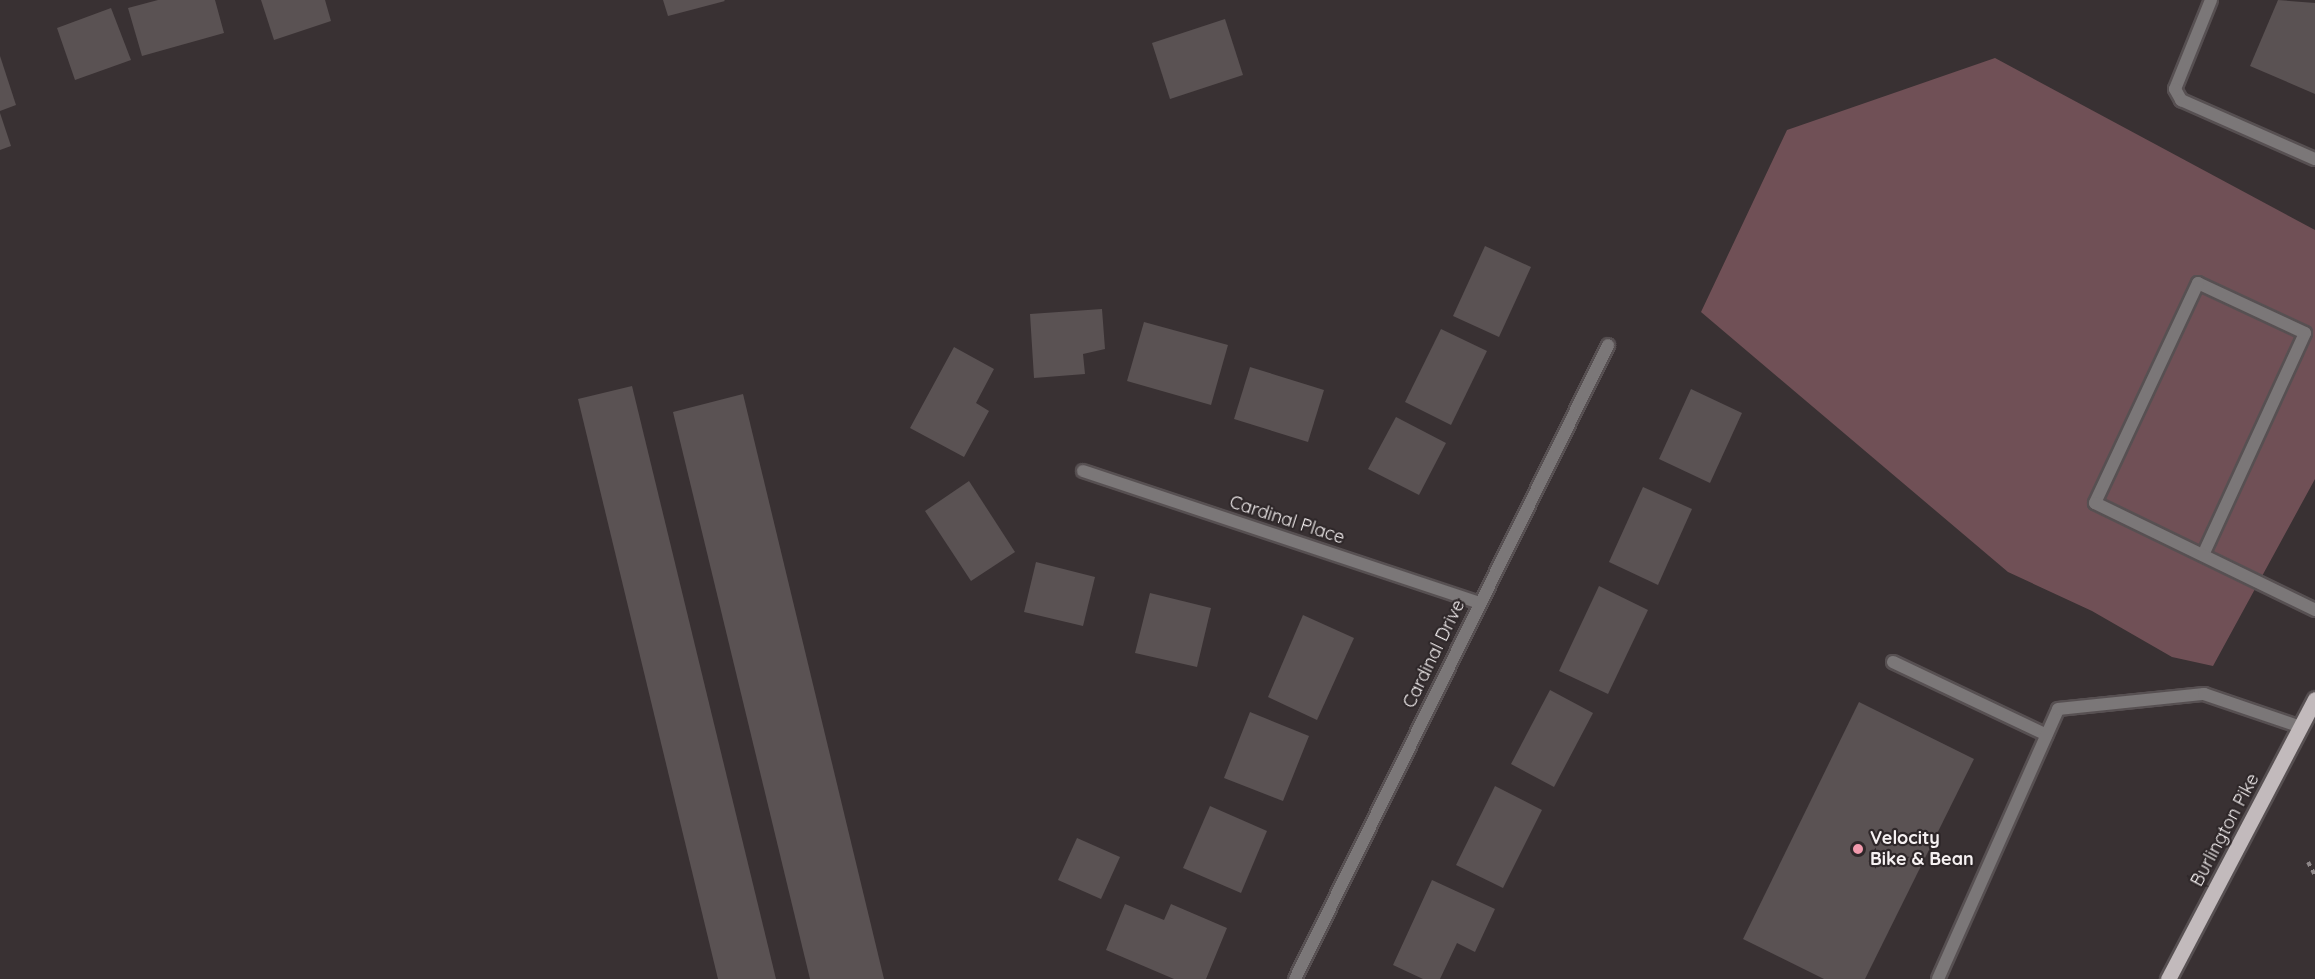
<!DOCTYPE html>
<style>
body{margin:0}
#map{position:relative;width:2315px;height:979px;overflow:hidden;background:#393133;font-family:Quicksand,sans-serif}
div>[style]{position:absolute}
.green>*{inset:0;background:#705056}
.building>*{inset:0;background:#5a5253}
.path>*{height:4px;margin-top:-2px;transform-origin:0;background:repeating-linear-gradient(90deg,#8e8789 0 4.5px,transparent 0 9px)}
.roads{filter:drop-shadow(2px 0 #575052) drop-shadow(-2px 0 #575052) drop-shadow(0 2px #575052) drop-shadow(0 -2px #575052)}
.service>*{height:12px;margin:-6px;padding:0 6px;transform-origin:6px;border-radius:6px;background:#7b7778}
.minor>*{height:12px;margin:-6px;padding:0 6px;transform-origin:6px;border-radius:6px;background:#7b7778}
.primary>*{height:15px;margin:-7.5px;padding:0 7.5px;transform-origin:7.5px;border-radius:7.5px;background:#c2babc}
.dots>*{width:16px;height:16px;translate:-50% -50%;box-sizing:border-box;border:3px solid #2e2729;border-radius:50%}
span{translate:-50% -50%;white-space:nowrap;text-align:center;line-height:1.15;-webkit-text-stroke:4.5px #2e2729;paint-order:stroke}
.street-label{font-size:18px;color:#f6f1f2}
.poi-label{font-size:18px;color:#f6f1f2;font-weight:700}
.left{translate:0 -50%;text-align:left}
</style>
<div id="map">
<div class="green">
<div style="clip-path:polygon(1995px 58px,2315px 230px,2315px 479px,2213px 666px,2172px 657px,2092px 611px,2008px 572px,1701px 312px,1787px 130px)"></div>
</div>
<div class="building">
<div style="clip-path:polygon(158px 0,215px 0,224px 33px,142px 56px,128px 8px)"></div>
<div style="clip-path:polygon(261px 0,325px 0,331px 21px,274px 40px)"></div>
<div style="clip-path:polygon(663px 0,724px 0,725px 1px,668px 16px)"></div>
<div style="clip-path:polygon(2278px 0,2315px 3px,2315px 94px,2250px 66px)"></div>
<div style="clip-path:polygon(111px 8px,131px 60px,75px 80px,57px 28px)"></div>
<div style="clip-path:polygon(1225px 19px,1243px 75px,1170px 99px,1152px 43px)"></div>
<div style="clip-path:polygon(0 56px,16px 105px,0 111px)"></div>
<div style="clip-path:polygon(0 113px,11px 146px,0 150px)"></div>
<div style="clip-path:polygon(1485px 246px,1531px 267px,1499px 337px,1453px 316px)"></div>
<div style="clip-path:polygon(1102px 309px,1105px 349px,1083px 354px,1085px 374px,1034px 378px,1030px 314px)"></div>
<div style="clip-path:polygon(1144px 322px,1228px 345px,1211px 405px,1127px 381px)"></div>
<div style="clip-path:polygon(1441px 329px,1487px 351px,1451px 425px,1405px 402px)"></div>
<div style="clip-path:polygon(954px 347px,994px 369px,976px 403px,989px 411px,964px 457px,910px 428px)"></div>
<div style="clip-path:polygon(1250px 367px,1324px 390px,1308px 442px,1234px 419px)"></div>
<div style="clip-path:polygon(632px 386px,776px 979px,718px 979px,578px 399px)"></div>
<div style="clip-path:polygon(1691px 389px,1742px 413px,1710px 483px,1659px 459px)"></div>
<div style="clip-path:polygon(743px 394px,884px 979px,810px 979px,673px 412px)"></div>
<div style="clip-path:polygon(1396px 417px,1446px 443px,1419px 495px,1368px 469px)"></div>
<div style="clip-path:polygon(969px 481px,1015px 552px,971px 581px,925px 511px)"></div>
<div style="clip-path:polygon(1643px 487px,1692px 509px,1658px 585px,1609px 562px)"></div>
<div style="clip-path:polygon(1036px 562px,1095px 577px,1083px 626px,1024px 612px)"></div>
<div style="clip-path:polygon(1599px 586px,1648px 610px,1608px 694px,1559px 671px)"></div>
<div style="clip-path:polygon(1150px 593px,1211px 608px,1197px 667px,1135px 653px)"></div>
<div style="clip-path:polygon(1303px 615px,1354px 638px,1317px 720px,1268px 697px)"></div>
<div style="clip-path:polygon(1550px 690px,1593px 713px,1554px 787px,1511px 764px)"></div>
<div style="clip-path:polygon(1859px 702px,1974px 759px,1865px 979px,1824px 979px,1743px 939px)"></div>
<div style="clip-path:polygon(1250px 712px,1309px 736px,1283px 801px,1224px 778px)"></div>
<div style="clip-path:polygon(1495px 786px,1542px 810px,1503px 888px,1456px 865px)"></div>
<div style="clip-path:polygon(1210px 806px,1267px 831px,1241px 893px,1183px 868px)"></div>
<div style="clip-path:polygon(1077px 838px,1120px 857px,1101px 899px,1058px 880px)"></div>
<div style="clip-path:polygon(1432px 880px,1495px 909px,1475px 952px,1457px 943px,1440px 979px,1423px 979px,1393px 965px)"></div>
<div style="clip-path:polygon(1125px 904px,1164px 920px,1171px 904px,1227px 928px,1206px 979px,1174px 979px,1106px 950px)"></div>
</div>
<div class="path">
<div style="left:2308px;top:862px;width:15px;rotate:62deg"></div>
</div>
<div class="roads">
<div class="service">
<div style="left:2211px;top:0;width:96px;rotate:112deg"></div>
<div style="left:2175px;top:89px;width:13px;rotate:61deg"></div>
<div style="left:2181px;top:100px;width:146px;rotate:23.8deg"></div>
<div style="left:2203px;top:555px;width:244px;rotate:-65.3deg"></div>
<div style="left:2305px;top:333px;width:118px;rotate:-155deg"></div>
<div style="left:2198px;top:283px;width:243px;rotate:115.1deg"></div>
<div style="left:2095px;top:503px;width:245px;rotate:25.9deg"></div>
<div style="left:1893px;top:662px;width:170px;rotate:25.4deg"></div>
<div style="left:1938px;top:979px;width:295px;rotate:-66deg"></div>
<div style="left:2058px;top:709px;width:147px;rotate:-5.9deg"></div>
<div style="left:2204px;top:694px;width:102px;rotate:18.8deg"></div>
</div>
<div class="minor">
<div style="left:1083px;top:471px;width:418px;rotate:18.4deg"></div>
<div style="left:1295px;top:979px;width:707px;rotate:-63.72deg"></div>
</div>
<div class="primary">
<div style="left:2168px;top:979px;width:316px;rotate:-62.3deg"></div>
</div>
</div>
<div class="dots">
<div style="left:1858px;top:849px;background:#f29aad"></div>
</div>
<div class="street-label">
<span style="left:1287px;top:520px;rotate:18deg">Cardinal Place</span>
<span style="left:1434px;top:654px;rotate:-64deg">Cardinal Drive</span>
<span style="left:2225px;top:830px;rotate:-62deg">Burlington Pike</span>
</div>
<div class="poi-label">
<span class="left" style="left:1870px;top:849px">Velocity<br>Bike &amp; Bean</span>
</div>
</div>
